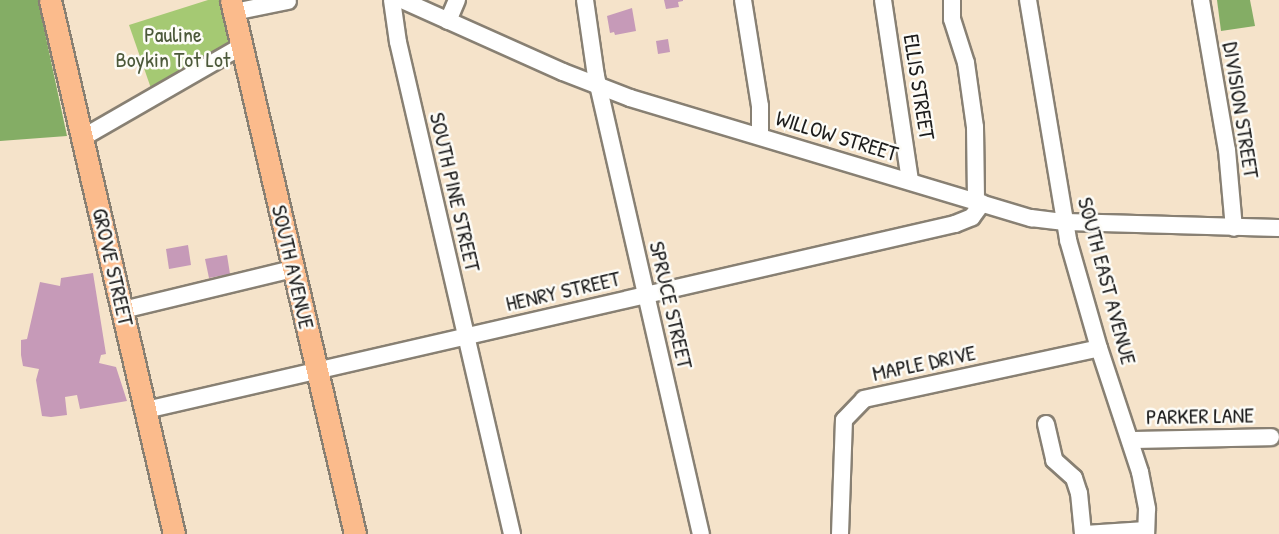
<!DOCTYPE html>
<style>
body{margin:0}
#map{position:relative;width:1279px;height:534px;overflow:hidden;background:#f5e3ca;font-family:"Patrick Hand",sans-serif}
div>[style]{position:absolute}
.green>*{inset:0;background:#a5c973}
.forest>*{inset:0;background:#84ad65}
.building>*{inset:0;background:#c69ab8}
.roads{filter:drop-shadow(2px 0 #888073) drop-shadow(-2px 0 #888073) drop-shadow(0 2px #888073) drop-shadow(0 -2px #888073)}
.minor>*{height:16px;margin:-8px;padding:0 8px;transform-origin:8px;border-radius:8px;background:#fff}
.major>*{height:21px;margin:-10.5px;padding:0 10.5px;transform-origin:10.5px;border-radius:10.5px;background:#fbbb8c}
span{translate:-50% -50%;white-space:nowrap;text-align:center;line-height:1.15;-webkit-text-stroke:5px #fdfcf7;paint-order:stroke}
.park-label{font-size:22px;color:#4c593a}
.street-label{font-size:22px;color:#1c1c1c}
</style>
<div id="map">
<div class="green">
<div style="clip-path:polygon(208px 0,231px 0,242px 46px,154px 97px,129px 25px)"></div>
</div>
<div class="forest">
<div style="clip-path:polygon(0 0,38px 0,67px 136px,0 141px)"></div>
<div style="clip-path:polygon(1217px 0,1250px 0,1255px 26px,1221px 31px)"></div>
</div>
<div class="building">
<div style="clip-path:polygon(664px 0,683px 0,683px 1px,678px 2px,679px 7px,666px 9px)"></div>
<div style="clip-path:polygon(632px 8px,636px 31px,615px 35px,614px 32px,610px 33px,607px 16px)"></div>
<div style="clip-path:polygon(668px 39px,670px 52px,658px 54px,656px 41px)"></div>
<div style="clip-path:polygon(188px 245px,191px 265px,169px 269px,166px 249px)"></div>
<div style="clip-path:polygon(227px 255px,230px 274px,209px 278px,205px 259px)"></div>
<div style="clip-path:polygon(93px 273px,106px 354px,101px 355px,99px 363px,116px 367px,127px 401px,80px 409px,77px 395px,65px 397px,67px 415px,51px 417px,42px 416px,36px 380px,39px 369px,23px 366px,21px 355px,21px 340px,27px 339px,40px 282px,60px 286px,61px 278px)"></div>
</div>
<div class="roads">
<div class="minor">
<div style="left:392px;top:0;width:42px;rotate:81.9deg"></div>
<div style="left:398px;top:42px;width:505px;rotate:76.95deg"></div>
<div style="left:402px;top:0;width:176px;rotate:24.1deg"></div>
<div style="left:563px;top:72px;width:72px;rotate:21.2deg"></div>
<div style="left:630px;top:98px;width:419px;rotate:16.7deg"></div>
<div style="left:1031px;top:218px;width:34px;rotate:7deg"></div>
<div style="left:1065px;top:222px;width:214px;rotate:1.6deg"></div>
<div style="left:585px;top:0;width:77px;rotate:81.8deg"></div>
<div style="left:596px;top:76px;width:470px;rotate:77.1deg"></div>
<div style="left:743px;top:0;width:107px;rotate:80.9deg"></div>
<div style="left:760px;top:106px;width:30px;rotate:90deg"></div>
<div style="left:883px;top:0;width:183px;rotate:81.5deg"></div>
<div style="left:952px;top:0;width:19px;rotate:90deg"></div>
<div style="left:952px;top:19px;width:46px;rotate:72.3deg"></div>
<div style="left:966px;top:63px;width:65px;rotate:82deg"></div>
<div style="left:975px;top:127px;width:74px;rotate:89.2deg"></div>
<div style="left:1028px;top:0;width:243px;rotate:80.5deg"></div>
<div style="left:1068px;top:240px;width:112px;rotate:74deg"></div>
<div style="left:1099px;top:348px;width:131px;rotate:71.7deg"></div>
<div style="left:1140px;top:472px;width:38px;rotate:79deg"></div>
<div style="left:1147px;top:509px;width:25px;rotate:92deg"></div>
<div style="left:1201px;top:0;width:152px;rotate:80.2deg"></div>
<div style="left:1227px;top:150px;width:78px;rotate:84.9deg"></div>
<div style="left:234px;top:12px;width:55px;rotate:-11.5deg"></div>
<div style="left:448px;top:21px;width:23px;rotate:-67deg"></div>
<div style="left:82px;top:138px;width:185px;rotate:-29.9deg"></div>
<div style="left:123px;top:310px;width:175px;rotate:-13.6deg"></div>
<div style="left:146px;top:410px;width:830px;rotate:-12.95deg"></div>
<div style="left:955px;top:224px;width:18px;rotate:-22deg"></div>
<div style="left:972px;top:217px;width:17px;rotate:-54deg"></div>
<div style="left:1046px;top:424px;width:37px;rotate:77deg"></div>
<div style="left:1054px;top:460px;width:27px;rotate:42deg"></div>
<div style="left:1074px;top:478px;width:16px;rotate:72deg"></div>
<div style="left:1079px;top:493px;width:41px;rotate:84.4deg"></div>
<div style="left:1130px;top:440px;width:141px;rotate:-1.2deg"></div>
<div style="left:840px;top:534px;width:114px;rotate:-88deg"></div>
<div style="left:844px;top:420px;width:29px;rotate:-46deg"></div>
<div style="left:864px;top:399px;width:240px;rotate:-12.2deg"></div>
<div style="left:1085px;top:534px;width:61px;rotate:-3.8deg"></div>
</div>
<div class="major">
<div style="left:50px;top:0;width:548px;rotate:76.93deg"></div>
<div style="left:231px;top:0;width:548px;rotate:76.93deg"></div>
</div>
</div>
<div class="park-label">
<span style="left:173px;top:47px">Pauline<br>Boykin Tot Lot</span>
</div>
<div class="street-label">
<span style="left:919px;top:87px;rotate:81deg">ELLIS STREET</span>
<span style="left:1241px;top:110px;rotate:81deg">DIVISION STREET</span>
<span style="left:837px;top:136px;rotate:17deg">WILLOW STREET</span>
<span style="left:455px;top:192px;rotate:77deg">SOUTH PINE STREET</span>
<span style="left:113px;top:267px;rotate:77deg">GROVE STREET</span>
<span style="left:293px;top:267px;rotate:77deg">SOUTH AVENUE</span>
<span style="left:1107px;top:281px;rotate:75deg">SOUTH EAST AVENUE</span>
<span style="left:563px;top:291px;rotate:-13deg">HENRY STREET</span>
<span style="left:671px;top:305px;rotate:77deg">SPRUCE STREET</span>
<span style="left:924px;top:363px;rotate:-12deg">MAPLE DRIVE</span>
<span style="left:1200px;top:416px;rotate:-1deg">PARKER LANE</span>
</div>
</div>
